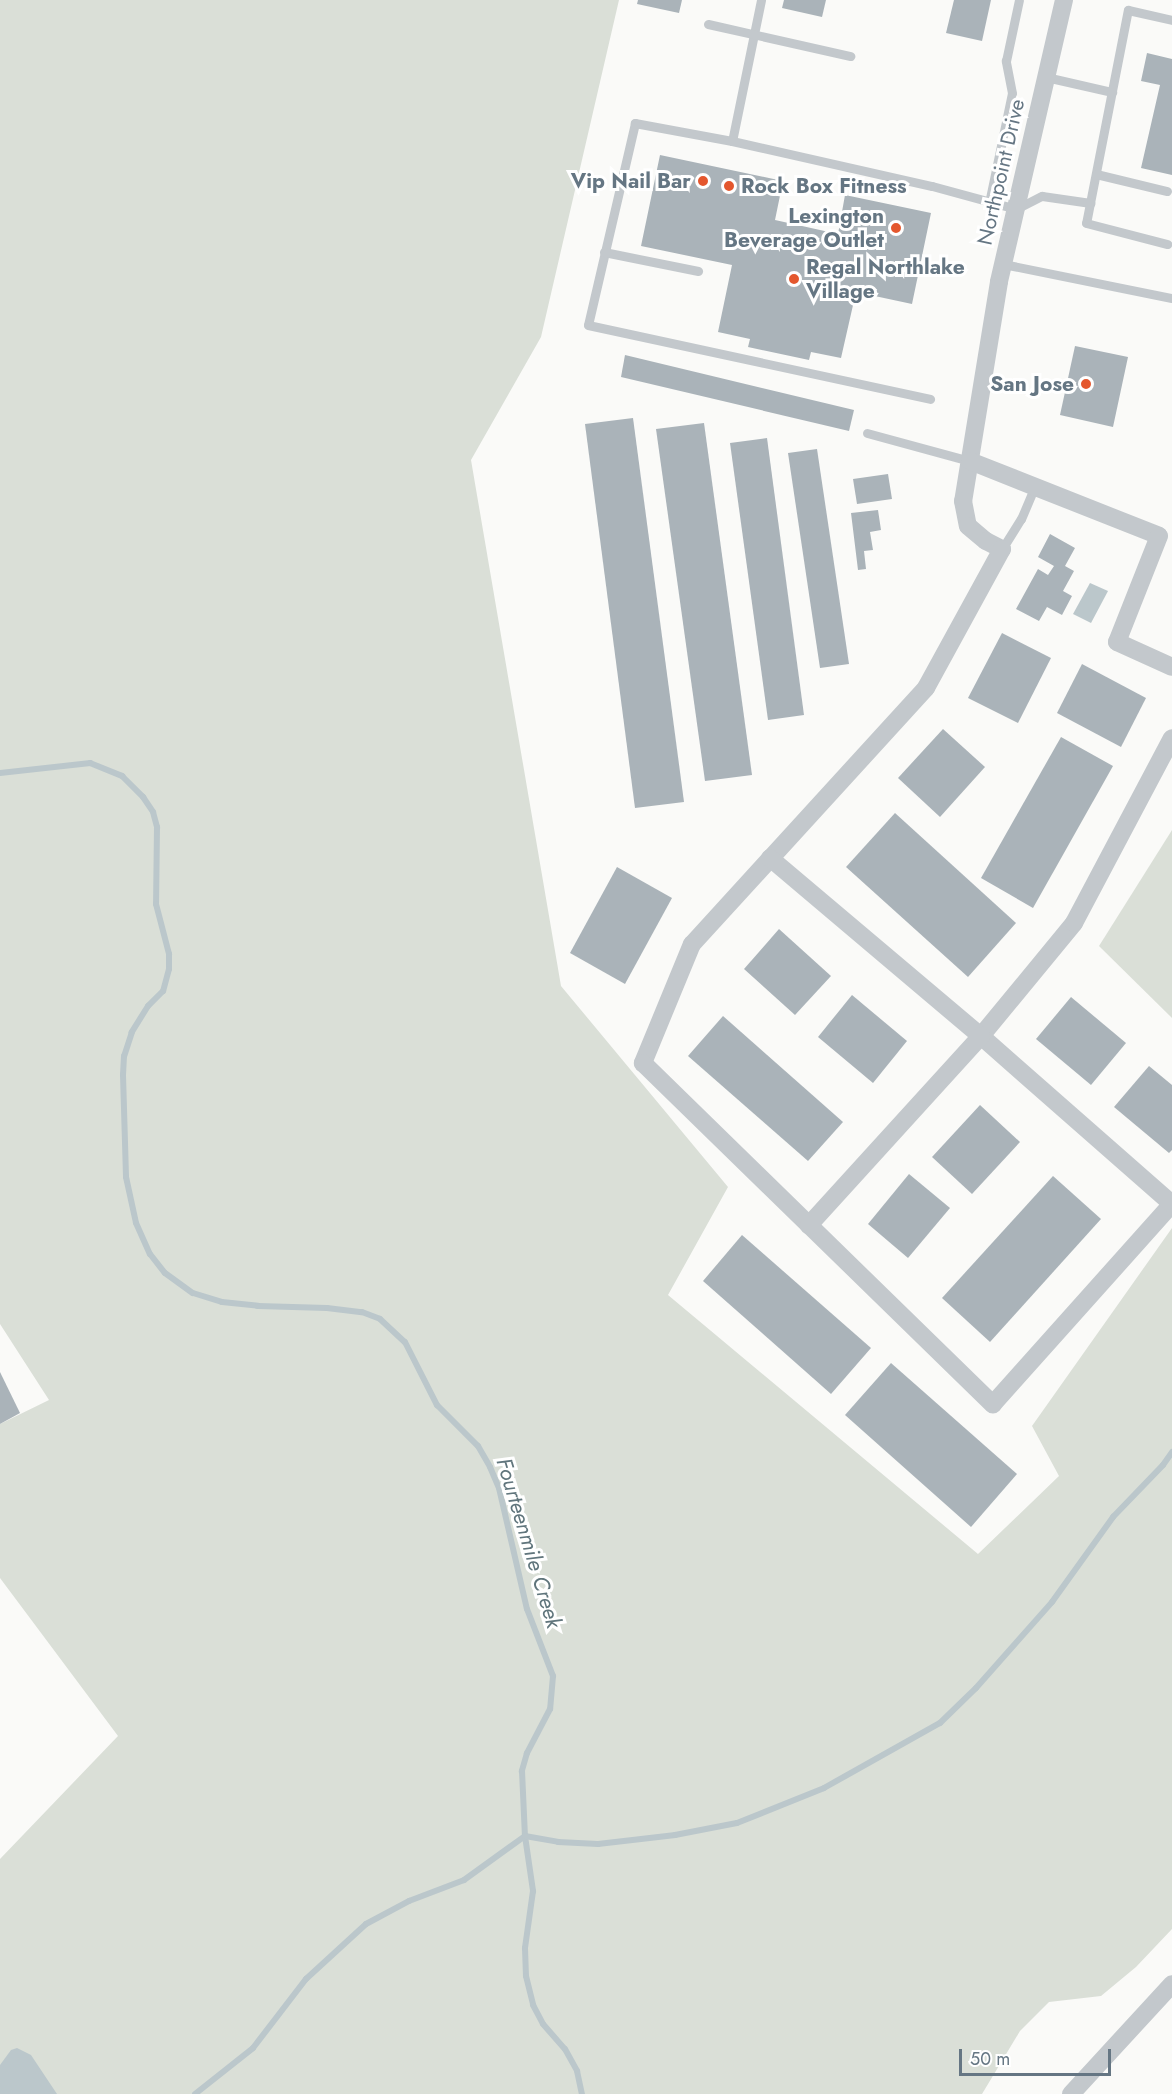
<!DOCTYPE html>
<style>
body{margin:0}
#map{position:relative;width:1172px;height:2094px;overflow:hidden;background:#fafaf8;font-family:Jost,sans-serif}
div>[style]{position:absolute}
.green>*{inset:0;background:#dadfd7}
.water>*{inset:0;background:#bbc7cb}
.stream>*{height:6px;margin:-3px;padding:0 3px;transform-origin:3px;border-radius:3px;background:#bbc7cb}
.building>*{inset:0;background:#aab3b9}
.lane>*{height:9px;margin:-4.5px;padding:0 4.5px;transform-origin:4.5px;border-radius:4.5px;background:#c3c8cc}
.street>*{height:18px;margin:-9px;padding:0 9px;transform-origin:9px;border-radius:9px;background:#c3c8cc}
.dots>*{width:16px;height:16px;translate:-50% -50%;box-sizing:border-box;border:3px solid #fff;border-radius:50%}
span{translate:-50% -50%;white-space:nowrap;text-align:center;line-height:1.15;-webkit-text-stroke:6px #fff;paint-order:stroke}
.street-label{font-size:21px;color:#657683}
.poi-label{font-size:21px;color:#657683;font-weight:700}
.right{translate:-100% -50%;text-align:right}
.left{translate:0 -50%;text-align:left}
.water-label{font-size:22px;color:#60757c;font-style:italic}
.scale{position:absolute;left:959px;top:2049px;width:152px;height:27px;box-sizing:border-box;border:3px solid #657683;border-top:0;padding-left:8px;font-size:18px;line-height:21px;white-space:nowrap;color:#657683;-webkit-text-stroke:4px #fff;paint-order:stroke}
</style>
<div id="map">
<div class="green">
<div style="clip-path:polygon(0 0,619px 0,541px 337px,471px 460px,561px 986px,728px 1187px,668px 1295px,978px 1554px,1059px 1476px,1032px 1426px,1172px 1228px,1172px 1929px,1136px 1967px,1101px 1996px,1049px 2002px,1020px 2031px,982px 2094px,0 2094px,0 1859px,118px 1736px,0 1578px,0 1424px,49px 1400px,0 1324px)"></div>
<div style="clip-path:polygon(1172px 830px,1172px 1018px,1099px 946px)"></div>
</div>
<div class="water">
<div style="clip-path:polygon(1090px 583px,1108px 591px,1091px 623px,1073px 614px)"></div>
<div style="clip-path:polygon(17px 2048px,31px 2055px,57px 2094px,0 2094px,0 2065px,11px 2050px)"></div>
</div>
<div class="stream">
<div style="left:0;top:773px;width:91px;rotate:-6.3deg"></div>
<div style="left:90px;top:763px;width:35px;rotate:22deg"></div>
<div style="left:122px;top:776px;width:30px;rotate:45deg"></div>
<div style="left:143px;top:797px;width:18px;rotate:56deg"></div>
<div style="left:153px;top:812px;width:16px;rotate:75deg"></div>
<div style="left:157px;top:827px;width:77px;rotate:90.7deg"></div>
<div style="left:156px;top:904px;width:52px;rotate:75.4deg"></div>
<div style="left:169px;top:954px;width:15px;rotate:90deg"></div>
<div style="left:169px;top:969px;width:23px;rotate:105deg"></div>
<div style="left:163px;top:991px;width:21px;rotate:135deg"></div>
<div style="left:148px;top:1006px;width:31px;rotate:122deg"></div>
<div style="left:132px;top:1032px;width:25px;rotate:108deg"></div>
<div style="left:124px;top:1056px;width:19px;rotate:93deg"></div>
<div style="left:123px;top:1075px;width:102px;rotate:88.3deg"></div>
<div style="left:126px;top:1177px;width:47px;rotate:77.7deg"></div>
<div style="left:136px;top:1223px;width:34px;rotate:66deg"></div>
<div style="left:150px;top:1254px;width:24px;rotate:52deg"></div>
<div style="left:165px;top:1273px;width:34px;rotate:36deg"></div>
<div style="left:193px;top:1293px;width:30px;rotate:17deg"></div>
<div style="left:222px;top:1302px;width:36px;rotate:6deg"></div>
<div style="left:258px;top:1306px;width:69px;rotate:1.7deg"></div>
<div style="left:327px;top:1308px;width:35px;rotate:7deg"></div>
<div style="left:362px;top:1312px;width:19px;rotate:21deg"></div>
<div style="left:380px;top:1319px;width:34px;rotate:43deg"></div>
<div style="left:405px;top:1342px;width:71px;rotate:63.1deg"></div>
<div style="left:437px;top:1405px;width:58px;rotate:45deg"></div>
<div style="left:478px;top:1446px;width:24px;rotate:60deg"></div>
<div style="left:490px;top:1467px;width:23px;rotate:67deg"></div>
<div style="left:499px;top:1488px;width:124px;rotate:77deg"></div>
<div style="left:527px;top:1609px;width:72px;rotate:68.8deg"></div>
<div style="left:553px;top:1676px;width:33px;rotate:95deg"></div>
<div style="left:550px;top:1709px;width:50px;rotate:117.6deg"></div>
<div style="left:527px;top:1753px;width:19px;rotate:106deg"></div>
<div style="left:522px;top:1771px;width:65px;rotate:87.4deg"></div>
<div style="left:525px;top:1836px;width:56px;rotate:81.7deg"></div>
<div style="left:533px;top:1891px;width:58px;rotate:98deg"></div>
<div style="left:525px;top:1948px;width:28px;rotate:88deg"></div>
<div style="left:526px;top:1976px;width:30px;rotate:76deg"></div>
<div style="left:533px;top:2005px;width:21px;rotate:62deg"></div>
<div style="left:543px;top:2024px;width:33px;rotate:49deg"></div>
<div style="left:565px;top:2049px;width:25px;rotate:61deg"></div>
<div style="left:577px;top:2071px;width:24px;rotate:78deg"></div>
<div style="left:195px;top:2094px;width:74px;rotate:-38.4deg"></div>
<div style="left:253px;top:2048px;width:87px;rotate:-52.5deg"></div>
<div style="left:306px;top:1979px;width:81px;rotate:-42.5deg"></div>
<div style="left:366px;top:1924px;width:49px;rotate:-28.1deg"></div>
<div style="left:409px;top:1901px;width:59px;rotate:-20.9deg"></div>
<div style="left:464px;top:1880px;width:75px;rotate:-35.8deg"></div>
<div style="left:525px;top:1836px;width:34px;rotate:10deg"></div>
<div style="left:558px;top:1842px;width:40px;rotate:2.9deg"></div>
<div style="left:598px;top:1844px;width:78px;rotate:-6.7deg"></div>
<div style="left:675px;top:1835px;width:63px;rotate:-11deg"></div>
<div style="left:737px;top:1823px;width:94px;rotate:-21.9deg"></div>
<div style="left:824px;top:1788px;width:133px;rotate:-29.3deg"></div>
<div style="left:940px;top:1723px;width:50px;rotate:-44.2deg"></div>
<div style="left:976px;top:1688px;width:115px;rotate:-48.5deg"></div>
<div style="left:1052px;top:1602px;width:105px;rotate:-54.3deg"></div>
<div style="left:1113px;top:1517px;width:72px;rotate:-46.1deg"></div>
<div style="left:1163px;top:1465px;width:16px;rotate:-55deg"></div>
</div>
<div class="building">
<div style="clip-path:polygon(638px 0,682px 0,679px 13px,637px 4px)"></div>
<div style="clip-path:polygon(784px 0,826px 0,822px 17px,782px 8px)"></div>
<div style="clip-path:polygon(954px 0,991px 0,982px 41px,946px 33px)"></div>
<div style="clip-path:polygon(1147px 53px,1172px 59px,1172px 175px,1141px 168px,1160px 85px,1141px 81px)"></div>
<div style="clip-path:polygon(660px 155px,783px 181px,775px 220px,838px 234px,845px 195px,931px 213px,912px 304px,856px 292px,841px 358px,811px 352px,809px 360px,748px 347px,750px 339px,718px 332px,732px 265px,641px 246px)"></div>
<div style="clip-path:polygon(1075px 346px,1128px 357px,1113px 427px,1060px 415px)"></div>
<div style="clip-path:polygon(625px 355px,854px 410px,849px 431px,621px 377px)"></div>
<div style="clip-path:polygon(633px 418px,684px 802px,635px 808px,585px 424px)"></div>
<div style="clip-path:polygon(704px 423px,752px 775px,705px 781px,656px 429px)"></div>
<div style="clip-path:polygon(767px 438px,804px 715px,768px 720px,730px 443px)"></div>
<div style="clip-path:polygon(817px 449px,849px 664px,820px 668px,788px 453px)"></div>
<div style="clip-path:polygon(888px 474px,892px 499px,857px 504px,853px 479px)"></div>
<div style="clip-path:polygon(878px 510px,881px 530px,870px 532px,873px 550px,864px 551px,866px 569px,858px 570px,851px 513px)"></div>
<div style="clip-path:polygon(1050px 534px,1075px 548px,1065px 566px,1074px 571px,1063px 591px,1072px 596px,1062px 615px,1047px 607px,1039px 621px,1016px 609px,1038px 569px,1048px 575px,1054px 566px,1038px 557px)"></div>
<div style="clip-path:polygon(1002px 633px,1051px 658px,1018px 723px,968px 698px)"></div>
<div style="clip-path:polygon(1082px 664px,1146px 698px,1121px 747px,1057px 713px)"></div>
<div style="clip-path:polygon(943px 729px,985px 767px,940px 817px,898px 778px)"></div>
<div style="clip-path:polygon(1061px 737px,1113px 766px,1033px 908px,981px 878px)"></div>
<div style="clip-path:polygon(895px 813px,1016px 923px,968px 977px,846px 867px)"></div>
<div style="clip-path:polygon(617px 867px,672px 898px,625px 984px,570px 953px)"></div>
<div style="clip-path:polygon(779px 929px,831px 976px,795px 1015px,744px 969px)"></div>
<div style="clip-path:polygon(852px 995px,907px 1041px,873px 1083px,818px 1037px)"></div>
<div style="clip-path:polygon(1071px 997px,1126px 1043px,1091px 1085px,1036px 1039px)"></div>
<div style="clip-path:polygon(723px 1016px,843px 1122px,808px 1161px,688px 1056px)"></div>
<div style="clip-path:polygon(1149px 1066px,1172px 1085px,1172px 1150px,1169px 1153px,1114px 1107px)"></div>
<div style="clip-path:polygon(980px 1105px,1020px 1142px,972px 1194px,932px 1157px)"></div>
<div style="clip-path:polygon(909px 1174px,950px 1208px,908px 1258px,868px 1224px)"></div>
<div style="clip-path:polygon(1053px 1176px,1101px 1219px,990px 1342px,942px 1298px)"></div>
<div style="clip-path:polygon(742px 1235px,871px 1348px,831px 1394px,703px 1281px)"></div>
<div style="clip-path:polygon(891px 1363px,1017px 1474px,971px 1527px,845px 1415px)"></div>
<div style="clip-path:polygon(0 1372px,20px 1413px,0 1424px)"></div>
</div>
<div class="lane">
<div style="left:761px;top:0;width:144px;rotate:101.6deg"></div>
<div style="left:732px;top:141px;width:99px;rotate:-169.5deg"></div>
<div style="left:635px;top:123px;width:207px;rotate:103.1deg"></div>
<div style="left:588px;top:325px;width:350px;rotate:12.2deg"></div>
<div style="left:708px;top:24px;width:146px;rotate:12.7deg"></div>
<div style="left:1046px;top:77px;width:68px;rotate:12.8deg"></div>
<div style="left:732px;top:141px;width:205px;rotate:12.7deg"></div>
<div style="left:932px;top:186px;width:87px;rotate:15.3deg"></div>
<div style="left:1016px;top:209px;width:29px;rotate:-27deg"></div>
<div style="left:1042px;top:196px;width:49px;rotate:8.3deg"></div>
<div style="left:1090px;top:203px;width:197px;rotate:-78.9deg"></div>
<div style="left:1128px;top:10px;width:45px;rotate:12.8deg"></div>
<div style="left:1096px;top:174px;width:73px;rotate:13.5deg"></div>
<div style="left:989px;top:203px;width:112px;rotate:-78.2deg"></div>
<div style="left:1012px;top:93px;width:33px;rotate:-101deg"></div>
<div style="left:1006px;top:61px;width:62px;rotate:-78deg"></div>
<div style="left:1090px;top:203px;width:20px;rotate:101deg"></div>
<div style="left:1086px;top:223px;width:84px;rotate:14.5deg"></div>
<div style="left:604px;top:252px;width:96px;rotate:11.4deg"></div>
<div style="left:1003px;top:264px;width:172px;rotate:11.4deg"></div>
<div style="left:867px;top:433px;width:107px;rotate:15.2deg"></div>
<div style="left:1002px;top:549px;width:36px;rotate:-58deg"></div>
<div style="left:1021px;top:519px;width:36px;rotate:-67deg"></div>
</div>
<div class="street">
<div style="left:1064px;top:0;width:289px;rotate:103deg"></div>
<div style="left:999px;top:282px;width:222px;rotate:99.3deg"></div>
<div style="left:963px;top:501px;width:25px;rotate:79deg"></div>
<div style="left:968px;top:526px;width:23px;rotate:40deg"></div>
<div style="left:986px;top:541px;width:18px;rotate:27deg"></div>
<div style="left:1002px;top:549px;width:158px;rotate:118.7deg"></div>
<div style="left:926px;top:688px;width:347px;rotate:132.4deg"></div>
<div style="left:692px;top:944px;width:129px;rotate:112.4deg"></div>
<div style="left:643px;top:1063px;width:489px;rotate:44.3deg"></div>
<div style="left:993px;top:1404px;width:268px;rotate:-48.2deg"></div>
<div style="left:1172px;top:1204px;width:254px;rotate:-138.7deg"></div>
<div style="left:981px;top:1036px;width:146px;rotate:-50.5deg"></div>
<div style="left:1074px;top:923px;width:209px;rotate:-62.1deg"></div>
<div style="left:970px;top:461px;width:203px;rotate:21.6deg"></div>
<div style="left:1159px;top:536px;width:114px;rotate:111.6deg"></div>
<div style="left:1117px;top:642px;width:60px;rotate:24.4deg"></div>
<div style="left:770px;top:858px;width:276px;rotate:40.2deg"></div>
<div style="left:981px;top:1036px;width:256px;rotate:132.3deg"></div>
<div style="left:1071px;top:2094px;width:149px;rotate:-47.4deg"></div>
</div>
<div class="dots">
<div style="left:703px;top:181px;background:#e4572e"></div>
<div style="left:729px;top:186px;background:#e4572e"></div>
<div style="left:896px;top:228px;background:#e4572e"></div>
<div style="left:794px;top:279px;background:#e4572e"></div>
<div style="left:1086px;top:384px;background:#e4572e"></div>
</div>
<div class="street-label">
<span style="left:1001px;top:172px;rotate:-77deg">Northpoint Drive</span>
</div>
<div class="poi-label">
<span class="right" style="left:691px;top:181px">Vip Nail Bar</span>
<span class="left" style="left:741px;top:186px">Rock Box Fitness</span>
<span class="right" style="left:884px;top:228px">Lexington<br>Beverage Outlet</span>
<span class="left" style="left:806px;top:279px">Regal Northlake<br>Village</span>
<span class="right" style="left:1074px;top:384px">San Jose</span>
</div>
<div class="water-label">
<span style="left:529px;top:1543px;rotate:73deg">Fourteenmile Creek</span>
</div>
<div class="scale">50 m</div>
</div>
